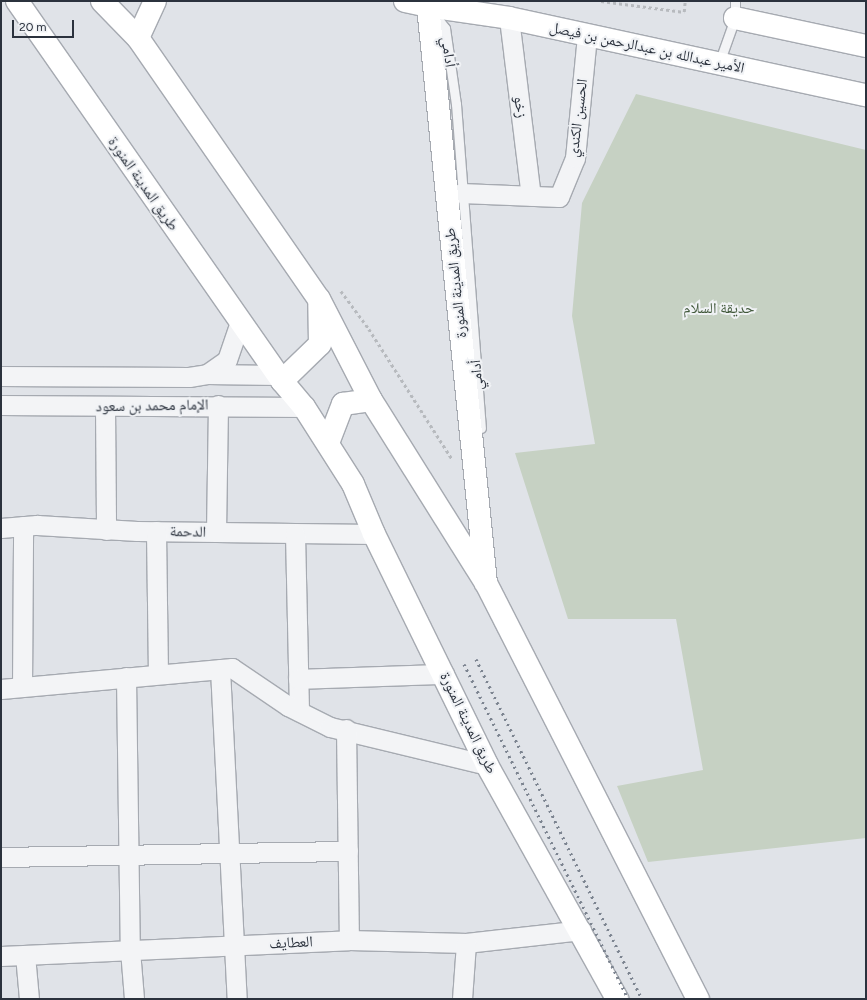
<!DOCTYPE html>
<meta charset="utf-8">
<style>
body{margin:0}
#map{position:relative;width:867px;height:1000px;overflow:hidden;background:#e0e3e8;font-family:Figtree,"Noto Naskh Arabic",sans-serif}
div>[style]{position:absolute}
.green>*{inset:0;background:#c6d1c3}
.path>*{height:2.5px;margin-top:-1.25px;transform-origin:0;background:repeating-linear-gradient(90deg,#b7babe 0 3px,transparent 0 6px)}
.roads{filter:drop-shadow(1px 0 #a6aab1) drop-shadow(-1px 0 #a6aab1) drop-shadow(0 1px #a6aab1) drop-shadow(0 -1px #a6aab1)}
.service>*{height:9px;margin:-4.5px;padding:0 4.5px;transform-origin:4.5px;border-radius:4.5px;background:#f3f4f6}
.minor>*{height:19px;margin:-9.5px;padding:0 9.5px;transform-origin:9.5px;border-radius:9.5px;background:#f3f4f6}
.secondary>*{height:22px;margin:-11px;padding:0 11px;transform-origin:11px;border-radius:11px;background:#fff}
.primary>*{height:22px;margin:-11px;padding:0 11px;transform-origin:11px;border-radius:11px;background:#fff}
.rail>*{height:3px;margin-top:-1.5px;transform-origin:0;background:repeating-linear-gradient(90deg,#7c8490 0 2px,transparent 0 6px)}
span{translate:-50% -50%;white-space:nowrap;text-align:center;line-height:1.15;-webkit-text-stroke:4px #f0f2f5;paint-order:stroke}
.street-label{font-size:15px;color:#2b323d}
.park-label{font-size:15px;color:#40583a}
.frame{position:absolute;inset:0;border:2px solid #2b323d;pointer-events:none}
.scale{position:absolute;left:12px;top:20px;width:62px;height:18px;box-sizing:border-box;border:2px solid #2b323d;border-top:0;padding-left:5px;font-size:12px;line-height:14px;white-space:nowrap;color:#2b323d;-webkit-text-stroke:3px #f0f2f5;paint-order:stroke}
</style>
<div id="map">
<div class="green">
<div style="clip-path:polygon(636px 94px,866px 150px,866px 838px,648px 862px,617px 786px,703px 770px,676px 619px,568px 619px,515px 453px,595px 444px,572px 316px,582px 203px)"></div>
</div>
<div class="path">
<div style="left:601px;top:1px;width:84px;rotate:7.5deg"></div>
<div style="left:684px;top:12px;width:11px;rotate:-85deg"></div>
<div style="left:341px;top:291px;width:47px;rotate:53.6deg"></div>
<div style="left:369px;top:329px;width:154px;rotate:57.4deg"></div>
</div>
<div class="roads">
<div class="service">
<div style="left:434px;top:14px;width:18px;rotate:52deg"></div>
<div style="left:445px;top:28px;width:77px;rotate:81.8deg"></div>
<div style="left:456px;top:104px;width:325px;rotate:85.6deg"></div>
<div style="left:719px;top:63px;width:48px;rotate:-70.4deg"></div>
<div style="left:735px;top:18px;width:17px;rotate:-90deg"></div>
</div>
<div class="minor">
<div style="left:509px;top:18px;width:179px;rotate:83deg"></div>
<div style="left:461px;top:193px;width:98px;rotate:2.3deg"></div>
<div style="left:559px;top:197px;width:42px;rotate:-67.7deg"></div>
<div style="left:575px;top:158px;width:124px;rotate:-84.4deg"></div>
<div style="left:207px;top:374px;width:70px;rotate:0.8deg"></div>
<div style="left:1px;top:376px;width:188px;rotate:0.3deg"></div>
<div style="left:189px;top:377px;width:18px;rotate:-9deg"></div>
<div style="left:207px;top:374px;width:24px;rotate:-35deg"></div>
<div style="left:227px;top:360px;width:40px;rotate:-71.1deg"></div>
<div style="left:1px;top:405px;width:303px;rotate:0.4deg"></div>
<div style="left:105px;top:407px;width:123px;rotate:89.5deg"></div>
<div style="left:1px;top:528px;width:36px;rotate:-5deg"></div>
<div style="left:37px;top:525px;width:100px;rotate:3.4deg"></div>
<div style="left:137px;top:531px;width:237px;rotate:0.7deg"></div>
<div style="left:156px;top:531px;width:143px;rotate:89.2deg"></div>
<div style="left:216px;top:532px;width:127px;rotate:-89.1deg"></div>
<div style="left:295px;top:534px;width:177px;rotate:88.7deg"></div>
<div style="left:220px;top:669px;width:330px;rotate:87.1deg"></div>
<div style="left:126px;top:677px;width:273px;rotate:89.2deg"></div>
<div style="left:130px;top:950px;width:49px;rotate:85.3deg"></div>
<div style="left:298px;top:679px;width:146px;rotate:-2deg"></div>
<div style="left:22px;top:687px;width:161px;rotate:-89.6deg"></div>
<div style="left:1px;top:689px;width:232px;rotate:-5.2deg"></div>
<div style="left:232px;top:668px;width:68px;rotate:34.2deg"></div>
<div style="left:288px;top:706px;width:47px;rotate:26.6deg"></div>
<div style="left:330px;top:727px;width:162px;rotate:13.6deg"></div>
<div style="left:346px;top:729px;width:211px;rotate:89.2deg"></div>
<div style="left:1px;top:857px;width:347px;rotate:-1deg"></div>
<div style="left:25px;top:955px;width:44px;rotate:84.8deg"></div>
<div style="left:1px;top:956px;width:348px;rotate:-2.6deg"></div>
<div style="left:349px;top:940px;width:117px;rotate:1.5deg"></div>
<div style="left:466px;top:943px;width:116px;rotate:-6.4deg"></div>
<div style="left:462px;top:999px;width:56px;rotate:-85.9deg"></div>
</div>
<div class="secondary">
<div style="left:428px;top:6px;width:82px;rotate:8.4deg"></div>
<div style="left:509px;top:18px;width:365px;rotate:12.2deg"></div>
<div style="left:735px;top:18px;width:134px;rotate:12.1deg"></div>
</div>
<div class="primary">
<div style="left:17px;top:1px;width:463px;rotate:55.1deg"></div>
<div style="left:282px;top:381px;width:34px;rotate:50deg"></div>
<div style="left:304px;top:407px;width:91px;rotate:57.5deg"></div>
<div style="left:353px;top:484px;width:54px;rotate:67.2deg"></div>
<div style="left:374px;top:534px;width:257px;rotate:63.9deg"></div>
<div style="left:487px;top:765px;width:268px;rotate:60.9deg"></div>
<div style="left:102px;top:1px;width:52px;rotate:45.8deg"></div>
<div style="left:138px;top:38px;width:318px;rotate:55.3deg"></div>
<div style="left:319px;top:299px;width:114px;rotate:62.8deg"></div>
<div style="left:405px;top:1px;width:24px;rotate:12deg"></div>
<div style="left:428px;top:6px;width:580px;rotate:84.26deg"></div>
<div style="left:486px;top:583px;width:467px;rotate:63deg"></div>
<div style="left:138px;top:38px;width:41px;rotate:-65.3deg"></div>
<div style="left:282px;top:381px;width:53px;rotate:-44.2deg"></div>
<div style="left:320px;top:344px;width:39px;rotate:-91deg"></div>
<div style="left:328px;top:443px;width:42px;rotate:-69deg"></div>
<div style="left:343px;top:404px;width:28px;rotate:-8deg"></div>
<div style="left:371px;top:400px;width:213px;rotate:57.9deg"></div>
</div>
</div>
<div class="rail">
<div style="left:476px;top:659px;width:378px;rotate:64deg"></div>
<div style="left:464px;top:664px;width:373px;rotate:63.9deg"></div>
</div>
<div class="street-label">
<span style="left:647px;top:48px;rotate:12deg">الأمير عبدالله بن عبدالرحمن بن فيصل</span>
<span style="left:448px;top:52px;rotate:82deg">أدامي</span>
<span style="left:520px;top:107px;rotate:83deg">زخو</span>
<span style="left:578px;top:118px;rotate:-83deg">الحسين الكندي</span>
<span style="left:143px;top:184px;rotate:55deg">طريق المدينة المنورة</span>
<span style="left:456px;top:283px;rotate:-96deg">طريق المدينة المنورة</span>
<span style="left:477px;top:375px;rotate:-95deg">أدامي</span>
<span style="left:152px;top:406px;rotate:-1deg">الإمام محمد بن سعود</span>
<span style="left:188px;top:532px;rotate:1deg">الدحمة</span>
<span style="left:468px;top:723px;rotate:64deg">طريق المدينة المنورة</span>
<span style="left:291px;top:943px;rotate:-3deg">العطايف</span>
</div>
<div class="park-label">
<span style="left:719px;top:309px">حديقة السلام</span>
</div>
<div class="frame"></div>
<div class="scale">20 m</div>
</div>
